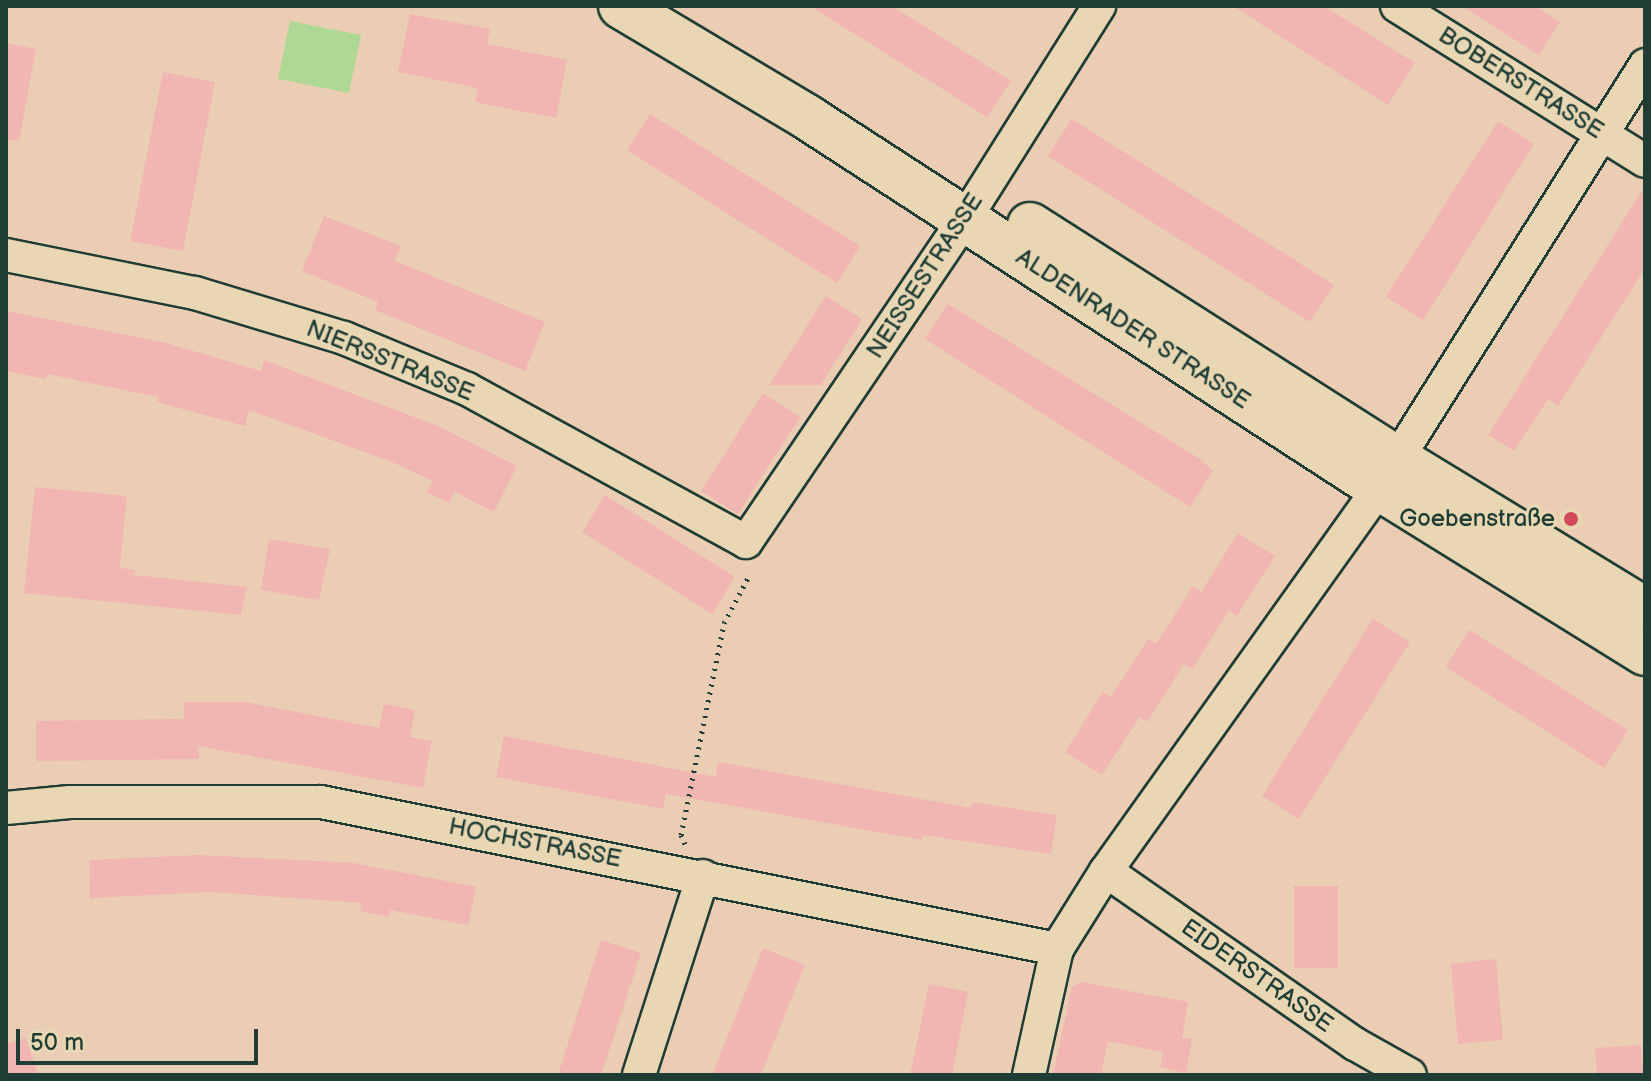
<!DOCTYPE html>
<meta charset="utf-8">
<style>
body{margin:0}
#map{position:relative;width:1651px;height:1081px;overflow:hidden;background:#ebcdb3;font-family:"Balsamiq Sans",sans-serif}
div>[style]{position:absolute}
.green>*{inset:0;background:#afd895}
.building>*{inset:0;background:#f1b5b2}
.path>*{height:5px;margin-top:-2.5px;transform-origin:0;background:repeating-linear-gradient(90deg,#1f3d34 0 2px,transparent 0 8px)}
.roads{filter:drop-shadow(2px 0 #1f3d34) drop-shadow(-2px 0 #1f3d34) drop-shadow(0 2px #1f3d34) drop-shadow(0 -2px #1f3d34)}
.street>*{height:32px;margin:-16px;padding:0 16px;transform-origin:16px;border-radius:16px;background:#e9d7b4}
.secondary>*{height:44px;margin:-22px;padding:0 22px;transform-origin:22px;border-radius:22px;background:#e9d7b4}
.dots>*{width:22px;height:22px;translate:-50% -50%;box-sizing:border-box;border:4px solid #e9d7b4;border-radius:50%}
span{translate:-50% -50%;white-space:nowrap;text-align:center;line-height:1.15;-webkit-text-stroke:6px #e9d7b4;paint-order:stroke}
.street-label{font-size:24px;color:#1f3d34}
.poi-label{font-size:24px;color:#1f3d34}
.right{translate:-100% -50%;text-align:right}
.frame{position:absolute;inset:0;border:8px solid #1f3d34;pointer-events:none}
.scale{position:absolute;left:16px;top:1029px;width:242px;height:36px;box-sizing:border-box;border:4px solid #1f3d34;border-top:0;padding-left:10px;font-size:24px;line-height:28px;white-space:nowrap;color:#1f3d34;-webkit-text-stroke:6px #e9d7b4;paint-order:stroke}
</style>
<div id="map">
<div class="green">
<div style="clip-path:polygon(290px 21px,361px 35px,349px 93px,278px 79px)"></div>
</div>
<div class="building">
<div style="clip-path:polygon(810px 6px,892px 6px,1011px 81px,987px 117px)"></div>
<div style="clip-path:polygon(1233px 6px,1324px 6px,1415px 63px,1388px 105px)"></div>
<div style="clip-path:polygon(1462px 6px,1535px 6px,1560px 22px,1539px 55px)"></div>
<div style="clip-path:polygon(410px 14px,490px 29px,487px 44px,567px 60px,556px 118px,475px 102px,478px 88px,398px 72px)"></div>
<div style="clip-path:polygon(6px 43px,36px 49px,19px 141px,6px 140px)"></div>
<div style="clip-path:polygon(163px 72px,215px 82px,183px 251px,130px 241px)"></div>
<div style="clip-path:polygon(650px 114px,860px 246px,837px 283px,627px 150px)"></div>
<div style="clip-path:polygon(1072px 119px,1334px 285px,1310px 322px,1048px 156px)"></div>
<div style="clip-path:polygon(1498px 121px,1534px 144px,1423px 320px,1386px 297px)"></div>
<div style="clip-path:polygon(1645px 186px,1645px 268px,1558px 406px,1548px 399px,1514px 451px,1488px 435px)"></div>
<div style="clip-path:polygon(324px 216px,401px 246px,395px 261px,545px 322px,525px 371px,375px 310px,378px 302px,302px 271px)"></div>
<div style="clip-path:polygon(826px 296px,862px 319px,821px 385px,769px 385px)"></div>
<div style="clip-path:polygon(948px 304px,1200px 459px,1213px 471px,1190px 507px,925px 339px)"></div>
<div style="clip-path:polygon(6px 311px,166px 343px,261px 371px,264px 360px,438px 426px,517px 466px,494px 512px,455px 492px,449px 503px,427px 492px,433px 481px,392px 462px,249px 410px,245px 426px,157px 402px,158px 397px,47px 374px,46px 379px,6px 371px)"></div>
<div style="clip-path:polygon(763px 393px,800px 417px,738px 514px,701px 491px)"></div>
<div style="clip-path:polygon(35px 487px,127px 496px,120px 568px,135px 570px,134px 575px,247px 587px,241px 615px,24px 593px)"></div>
<div style="clip-path:polygon(605px 495px,735px 577px,712px 614px,582px 532px)"></div>
<div style="clip-path:polygon(1238px 533px,1275px 556px,1237px 616px,1229px 611px,1192px 669px,1184px 664px,1147px 722px,1140px 717px,1102px 775px,1065px 752px,1103px 692px,1111px 697px,1148px 639px,1156px 644px,1193px 586px,1201px 592px)"></div>
<div style="clip-path:polygon(269px 539px,330px 549px,319px 600px,261px 590px)"></div>
<div style="clip-path:polygon(1373px 619px,1410px 642px,1299px 819px,1262px 796px)"></div>
<div style="clip-path:polygon(1469px 630px,1628px 730px,1604px 768px,1446px 667px)"></div>
<div style="clip-path:polygon(184px 702px,245px 702px,379px 728px,384px 704px,415px 710px,410px 737px,432px 741px,423px 788px,198px 746px,199px 759px,36px 761px,36px 721px,184px 719px)"></div>
<div style="clip-path:polygon(504px 736px,716px 777px,718px 762px,971px 808px,972px 802px,1057px 815px,1051px 854px,923px 835px,922px 840px,666px 794px,663px 809px,496px 777px)"></div>
<div style="clip-path:polygon(199px 855px,354px 863px,476px 887px,468px 925px,390px 910px,389px 917px,360px 911px,362px 903px,280px 897px,211px 892px,90px 898px,89px 860px)"></div>
<div style="clip-path:polygon(1294px 886px,1338px 886px,1338px 968px,1294px 968px)"></div>
<div style="clip-path:polygon(601px 940px,641px 953px,601px 1075px,558px 1075px)"></div>
<div style="clip-path:polygon(763px 948px,805px 965px,761px 1075px,712px 1075px)"></div>
<div style="clip-path:polygon(1496px 959px,1503px 1040px,1458px 1044px,1451px 964px)"></div>
<div style="clip-path:polygon(1081px 982px,1188px 1002px,1182px 1038px,1192px 1039px,1186px 1073px,1160px 1067px,1163px 1052px,1108px 1041px,1101px 1075px,1053px 1075px,1072px 987px)"></div>
<div style="clip-path:polygon(929px 984px,968px 992px,952px 1075px,910px 1075px)"></div>
<div style="clip-path:polygon(26px 1038px,38px 1075px,6px 1075px,6px 1044px)"></div>
<div style="clip-path:polygon(1641px 1045px,1643px 1075px,1597px 1075px,1595px 1048px)"></div>
</div>
<div class="path">
<div style="left:685px;top:844px;width:10px;rotate:-114deg"></div>
<div style="left:681px;top:835px;width:216px;rotate:-78.5deg"></div>
<div style="left:724px;top:623px;width:55px;rotate:-62deg"></div>
</div>
<div class="roads">
<div class="street">
<div style="left:1397px;top:6px;width:292px;rotate:32deg"></div>
<div style="left:6px;top:255px;width:193px;rotate:11.4deg"></div>
<div style="left:195px;top:293px;width:156px;rotate:16.8deg"></div>
<div style="left:344px;top:338px;width:133px;rotate:22.5deg"></div>
<div style="left:467px;top:389px;width:318px;rotate:28.7deg"></div>
<div style="left:746px;top:542px;width:390px;rotate:-55.9deg"></div>
<div style="left:965px;top:219px;width:252px;rotate:-57.8deg"></div>
<div style="left:6px;top:808px;width:64px;rotate:-5.4deg"></div>
<div style="left:70px;top:802px;width:251px"></div>
<div style="left:321px;top:802px;width:751px;rotate:11.29deg"></div>
<div style="left:1106px;top:871px;width:303px;rotate:34.8deg"></div>
<div style="left:1355px;top:1044px;width:63px;rotate:29.4deg"></div>
<div style="left:639px;top:1075px;width:209px;rotate:-72.2deg"></div>
<div style="left:1029px;top:1075px;width:129px;rotate:-77.5deg"></div>
<div style="left:1057px;top:949px;width:92px;rotate:-57.9deg"></div>
<div style="left:1106px;top:871px;width:470px;rotate:-54.5deg"></div>
<div style="left:1379px;top:488px;width:500px;rotate:-57.8deg"></div>
</div>
<div class="secondary">
<div style="left:621px;top:6px;width:217px;rotate:30.8deg"></div>
<div style="left:807px;top:117px;width:682px;rotate:32.97deg"></div>
<div style="left:1379px;top:488px;width:313px;rotate:31.8deg"></div>
<div style="left:1030px;top:225px;width:434px;rotate:32.5deg"></div>
<div style="left:1396px;top:458px;width:292px;rotate:31.4deg"></div>
</div>
</div>
<div class="dots">
<div style="left:1571px;top:519px;background:#d1495b"></div>
</div>
<div class="street-label">
<span style="left:1521px;top:83px;rotate:32deg">BOBERSTRASSE</span>
<span style="left:925px;top:276px;rotate:-57deg">NEISSESTRASSE</span>
<span style="left:1133px;top:329px;rotate:33deg">ALDENRADER STRASSE</span>
<span style="left:390px;top:361px;rotate:22deg">NIERSSTRASSE</span>
<span style="left:535px;top:843px;rotate:11deg">HOCHSTRASSE</span>
<span style="left:1257px;top:976px;rotate:35deg">EIDERSTRASSE</span>
</div>
<div class="poi-label">
<span class="right" style="left:1555px;top:519px">Goebenstraße</span>
</div>
<div class="frame"></div>
<div class="scale">50 m</div>
</div>
